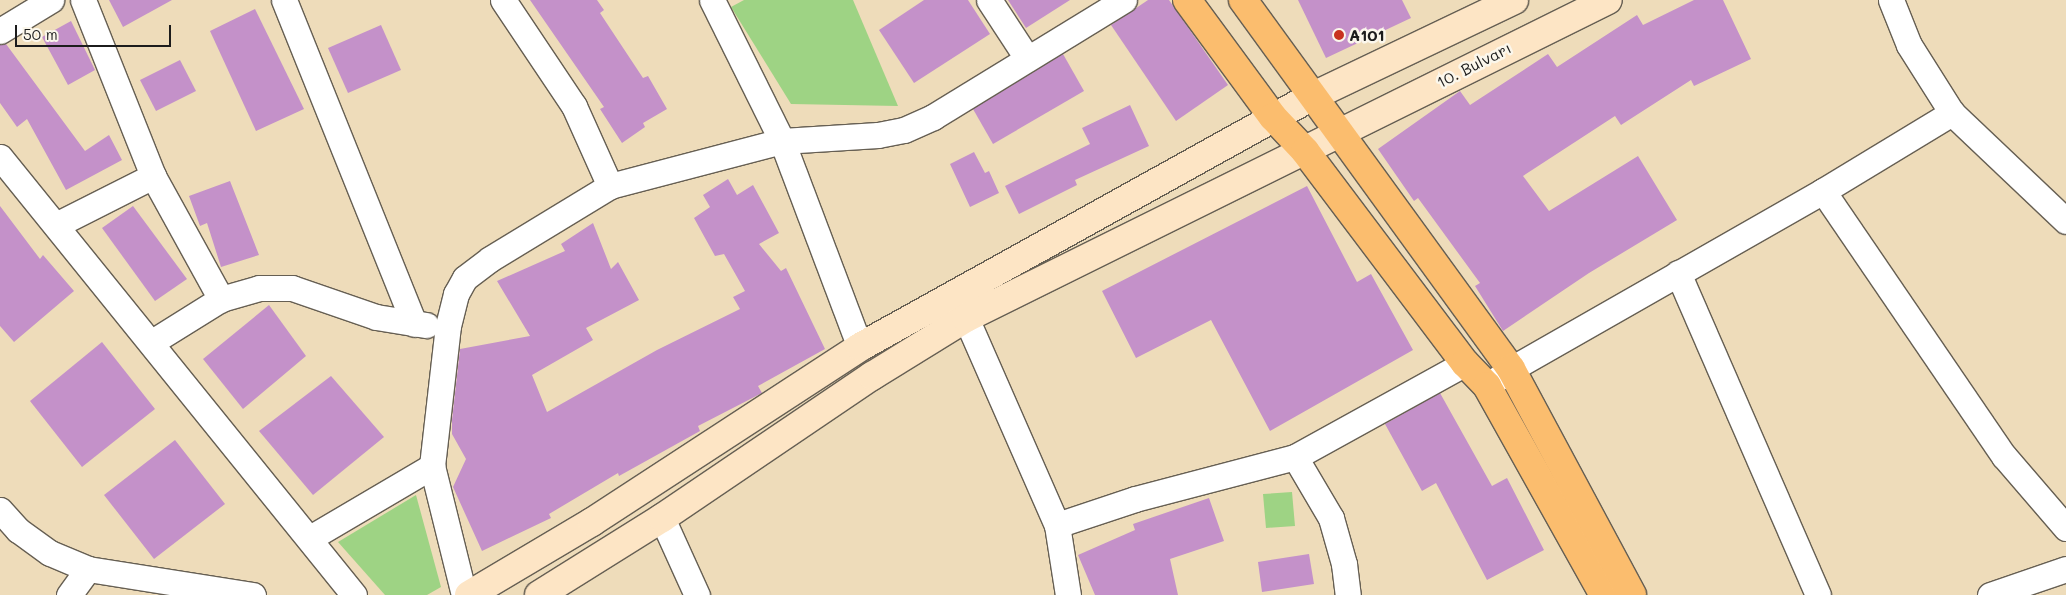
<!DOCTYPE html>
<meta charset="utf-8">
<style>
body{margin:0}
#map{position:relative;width:2066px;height:595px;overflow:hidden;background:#eedcba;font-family:Mali,sans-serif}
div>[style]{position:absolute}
.green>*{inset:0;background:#9ed384}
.building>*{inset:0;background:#c491c9}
.roads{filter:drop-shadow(1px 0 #665f53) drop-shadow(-1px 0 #665f53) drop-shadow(0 1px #665f53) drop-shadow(0 -1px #665f53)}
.minor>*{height:25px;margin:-12.5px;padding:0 12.5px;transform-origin:12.5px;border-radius:12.5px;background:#fff}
.secondary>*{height:28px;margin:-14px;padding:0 14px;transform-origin:14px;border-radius:14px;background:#fde5c5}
.primary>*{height:28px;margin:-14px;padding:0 14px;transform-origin:14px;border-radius:14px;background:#fbbd6e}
.dots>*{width:14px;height:14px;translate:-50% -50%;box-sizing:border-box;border:2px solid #fbf7ec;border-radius:50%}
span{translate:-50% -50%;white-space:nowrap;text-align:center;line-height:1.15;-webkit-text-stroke:5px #fbf7ec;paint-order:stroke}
.poi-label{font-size:16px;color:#1c1c1c;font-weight:700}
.left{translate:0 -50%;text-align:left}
.street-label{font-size:16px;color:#1c1c1c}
.scale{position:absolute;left:15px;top:25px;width:156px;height:22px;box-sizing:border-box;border:2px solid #1c1c1c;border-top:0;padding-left:6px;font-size:15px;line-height:18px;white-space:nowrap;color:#1c1c1c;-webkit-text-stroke:4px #fbf7ec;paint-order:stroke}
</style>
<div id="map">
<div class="green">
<div style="clip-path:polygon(744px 0,853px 0,898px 106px,791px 104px,731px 7px)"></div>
<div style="clip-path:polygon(1292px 492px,1295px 526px,1266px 528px,1263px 494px)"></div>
<div style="clip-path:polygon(416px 495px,441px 587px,427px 595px,385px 595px,338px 542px)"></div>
</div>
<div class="building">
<div style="clip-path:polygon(109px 0,172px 0,123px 27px)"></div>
<div style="clip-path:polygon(530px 0,597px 0,604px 10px,600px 13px,643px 78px,648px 76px,667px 109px,643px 123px,645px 127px,622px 143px,600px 109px,604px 107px)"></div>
<div style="clip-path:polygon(924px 0,968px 0,990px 34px,914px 83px,879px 30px)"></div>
<div style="clip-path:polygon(1008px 0,1070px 0,1026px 28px)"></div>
<div style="clip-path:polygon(1148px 0,1169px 0,1228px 85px,1176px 121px,1111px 25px)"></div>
<div style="clip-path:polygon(1298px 0,1402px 0,1411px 18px,1326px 58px)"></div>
<div style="clip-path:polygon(1694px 0,1723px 0,1751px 59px,1694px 86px,1691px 80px,1621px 125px,1615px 116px,1523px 176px,1549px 211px,1638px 156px,1677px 220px,1589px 273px,1503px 331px,1475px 286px,1480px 283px,1418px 198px,1414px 201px,1378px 149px,1460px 91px,1470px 105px,1548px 54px,1557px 67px,1637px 15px,1643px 25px)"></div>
<div style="clip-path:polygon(255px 9px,304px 109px,256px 131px,210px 31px)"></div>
<div style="clip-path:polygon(71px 21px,95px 70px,68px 85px,42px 37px)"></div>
<div style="clip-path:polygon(381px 25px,401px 70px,348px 93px,328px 48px)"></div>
<div style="clip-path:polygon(6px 44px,85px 151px,109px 135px,122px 160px,66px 190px,27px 119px,17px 127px,0 103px,0 45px)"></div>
<div style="clip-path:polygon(1063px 54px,1084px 91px,993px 144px,973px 109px)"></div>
<div style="clip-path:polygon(180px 60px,196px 91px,156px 111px,140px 80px)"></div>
<div style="clip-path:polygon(1130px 105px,1149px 146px,1075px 180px,1077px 185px,1019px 214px,1005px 186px,1090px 144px,1082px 128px)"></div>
<div style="clip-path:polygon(974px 152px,985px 173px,989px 171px,999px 193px,970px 207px,950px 164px)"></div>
<div style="clip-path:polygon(728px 179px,737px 195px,753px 185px,779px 233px,759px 244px,781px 271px,786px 268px,825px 349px,758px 386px,762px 393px,698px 426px,700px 431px,619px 476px,618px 473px,549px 514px,551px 518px,482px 551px,453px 487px,466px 459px,452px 434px,452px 420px,460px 349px,530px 336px,497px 281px,565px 251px,561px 244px,593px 223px,611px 269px,618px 262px,639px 300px,586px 328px,593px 340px,532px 375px,547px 412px,657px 350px,740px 309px,733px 297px,745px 291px,724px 254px,715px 256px,694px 218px,710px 207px,703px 195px)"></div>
<div style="clip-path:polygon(230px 181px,259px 255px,221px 267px,207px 223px,200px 226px,189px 196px)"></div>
<div style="clip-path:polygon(1307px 186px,1357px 282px,1371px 274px,1413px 350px,1270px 431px,1211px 320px,1136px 358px,1102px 291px)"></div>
<div style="clip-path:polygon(0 206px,40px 259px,43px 255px,74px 291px,14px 342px,0 326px)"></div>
<div style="clip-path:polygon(133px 206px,187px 279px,155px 301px,102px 228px)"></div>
<div style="clip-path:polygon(269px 305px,306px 356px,243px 409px,203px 359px)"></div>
<div style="clip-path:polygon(102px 342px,155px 409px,82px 467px,30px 401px)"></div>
<div style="clip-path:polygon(331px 376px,384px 437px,313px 495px,259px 431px)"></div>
<div style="clip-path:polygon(1440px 393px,1492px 486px,1507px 478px,1544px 550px,1487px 580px,1436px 483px,1422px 491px,1385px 424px)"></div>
<div style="clip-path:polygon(175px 440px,225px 504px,154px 559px,104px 495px)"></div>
<div style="clip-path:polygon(1209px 498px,1224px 541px,1170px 559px,1178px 595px,1095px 595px,1078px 555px,1135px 530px,1133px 524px)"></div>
<div style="clip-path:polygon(1309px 554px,1314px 584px,1262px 592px,1258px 562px)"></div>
</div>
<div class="roads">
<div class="minor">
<div style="left:83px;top:0;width:189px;rotate:68.3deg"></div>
<div style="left:153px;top:176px;width:141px;rotate:61.1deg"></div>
<div style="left:284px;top:0;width:349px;rotate:68.1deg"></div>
<div style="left:503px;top:0;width:128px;rotate:56.2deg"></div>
<div style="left:574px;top:106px;width:88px;rotate:65.8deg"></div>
<div style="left:712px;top:0;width:157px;rotate:63.6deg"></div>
<div style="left:782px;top:141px;width:220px;rotate:69.3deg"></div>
<div style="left:989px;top:0;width:69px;rotate:56.8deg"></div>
<div style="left:1891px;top:0;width:48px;rotate:68.2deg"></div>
<div style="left:1909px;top:45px;width:80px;rotate:57.7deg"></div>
<div style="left:1952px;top:113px;width:157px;rotate:43.5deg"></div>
<div style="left:0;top:31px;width:60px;rotate:-31.3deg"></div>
<div style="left:0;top:157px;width:563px;rotate:51.05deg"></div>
<div style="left:1823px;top:191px;width:321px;rotate:55.7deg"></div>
<div style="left:2004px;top:456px;width:95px;rotate:49.3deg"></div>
<div style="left:56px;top:225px;width:109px;rotate:-26.8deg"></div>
<div style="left:1678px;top:273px;width:351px;rotate:66.5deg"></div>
<div style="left:966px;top:318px;width:226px;rotate:66.3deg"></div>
<div style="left:1057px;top:525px;width:71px;rotate:81.1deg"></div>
<div style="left:152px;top:342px;width:81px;rotate:-31.9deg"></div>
<div style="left:221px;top:299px;width:40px;rotate:-16deg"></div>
<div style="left:259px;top:288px;width:33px"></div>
<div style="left:292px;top:288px;width:89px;rotate:19deg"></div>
<div style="left:376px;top:317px;width:51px;rotate:9.1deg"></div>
<div style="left:1487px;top:386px;width:29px;rotate:-35deg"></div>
<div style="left:1511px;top:369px;width:359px;rotate:-29.7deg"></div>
<div style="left:1823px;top:191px;width:151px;rotate:-31.2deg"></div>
<div style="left:1295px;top:457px;width:71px;rotate:59.5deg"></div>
<div style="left:1331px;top:518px;width:48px;rotate:74.2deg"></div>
<div style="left:1344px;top:564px;width:31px;rotate:83deg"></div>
<div style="left:0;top:510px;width:27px;rotate:48deg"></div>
<div style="left:18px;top:530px;width:39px;rotate:36deg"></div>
<div style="left:50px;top:553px;width:41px;rotate:22.8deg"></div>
<div style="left:88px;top:569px;width:167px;rotate:9deg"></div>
<div style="left:662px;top:518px;width:85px;rotate:65.6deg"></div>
<div style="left:1057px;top:525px;width:82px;rotate:-18.4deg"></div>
<div style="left:1135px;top:499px;width:165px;rotate:-14.7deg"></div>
<div style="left:1295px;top:457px;width:194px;rotate:-28.9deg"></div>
<div style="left:310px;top:538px;width:142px;rotate:-30.5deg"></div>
<div style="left:69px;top:595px;width:32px;rotate:-54deg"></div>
<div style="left:464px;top:595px;width:133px;rotate:-103.9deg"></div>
<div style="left:432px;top:466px;width:141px;rotate:-83.5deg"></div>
<div style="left:448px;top:326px;width:33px;rotate:-76deg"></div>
<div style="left:456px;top:294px;width:18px;rotate:-61deg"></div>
<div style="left:465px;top:278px;width:31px;rotate:-37deg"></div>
<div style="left:490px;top:259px;width:140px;rotate:-31.3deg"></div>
<div style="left:610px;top:186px;width:178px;rotate:-14.7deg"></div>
<div style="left:782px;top:141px;width:96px;rotate:-3.6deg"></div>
<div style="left:878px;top:135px;width:26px;rotate:-11deg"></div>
<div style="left:904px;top:130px;width:32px;rotate:-24deg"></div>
<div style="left:933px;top:117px;width:224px;rotate:-31.5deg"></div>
<div style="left:1990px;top:595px;width:80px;rotate:-18.9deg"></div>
</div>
<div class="secondary">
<div style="left:469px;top:595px;width:143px;rotate:-30.7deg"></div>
<div style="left:592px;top:522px;width:320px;rotate:-33.1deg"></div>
<div style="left:860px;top:347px;width:516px;rotate:-29deg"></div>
<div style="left:1311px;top:97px;width:225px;rotate:-25.5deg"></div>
<div style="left:539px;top:595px;width:145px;rotate:-32deg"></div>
<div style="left:662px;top:518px;width:254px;rotate:-34.1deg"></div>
<div style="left:872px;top:376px;width:110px;rotate:-31.7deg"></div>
<div style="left:966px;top:318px;width:716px;rotate:-26.35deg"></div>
</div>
<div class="primary">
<div style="left:1187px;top:0;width:145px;rotate:53.7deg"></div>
<div style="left:1273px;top:117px;width:47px;rotate:46.7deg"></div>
<div style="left:1305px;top:151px;width:266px;rotate:53deg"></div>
<div style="left:1465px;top:363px;width:32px;rotate:46deg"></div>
<div style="left:1487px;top:386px;width:240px;rotate:60.8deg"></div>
<div style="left:1243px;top:0;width:456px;rotate:54deg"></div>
<div style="left:1511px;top:369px;width:256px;rotate:61.8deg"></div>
</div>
</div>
<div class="dots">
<div style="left:1339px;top:35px;background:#c8321e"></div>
</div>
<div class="poi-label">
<span class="left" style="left:1349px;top:35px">A101</span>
</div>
<div class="street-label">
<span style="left:1474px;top:65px;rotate:-27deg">10. Bulvarı</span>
</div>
<div class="scale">50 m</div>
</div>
